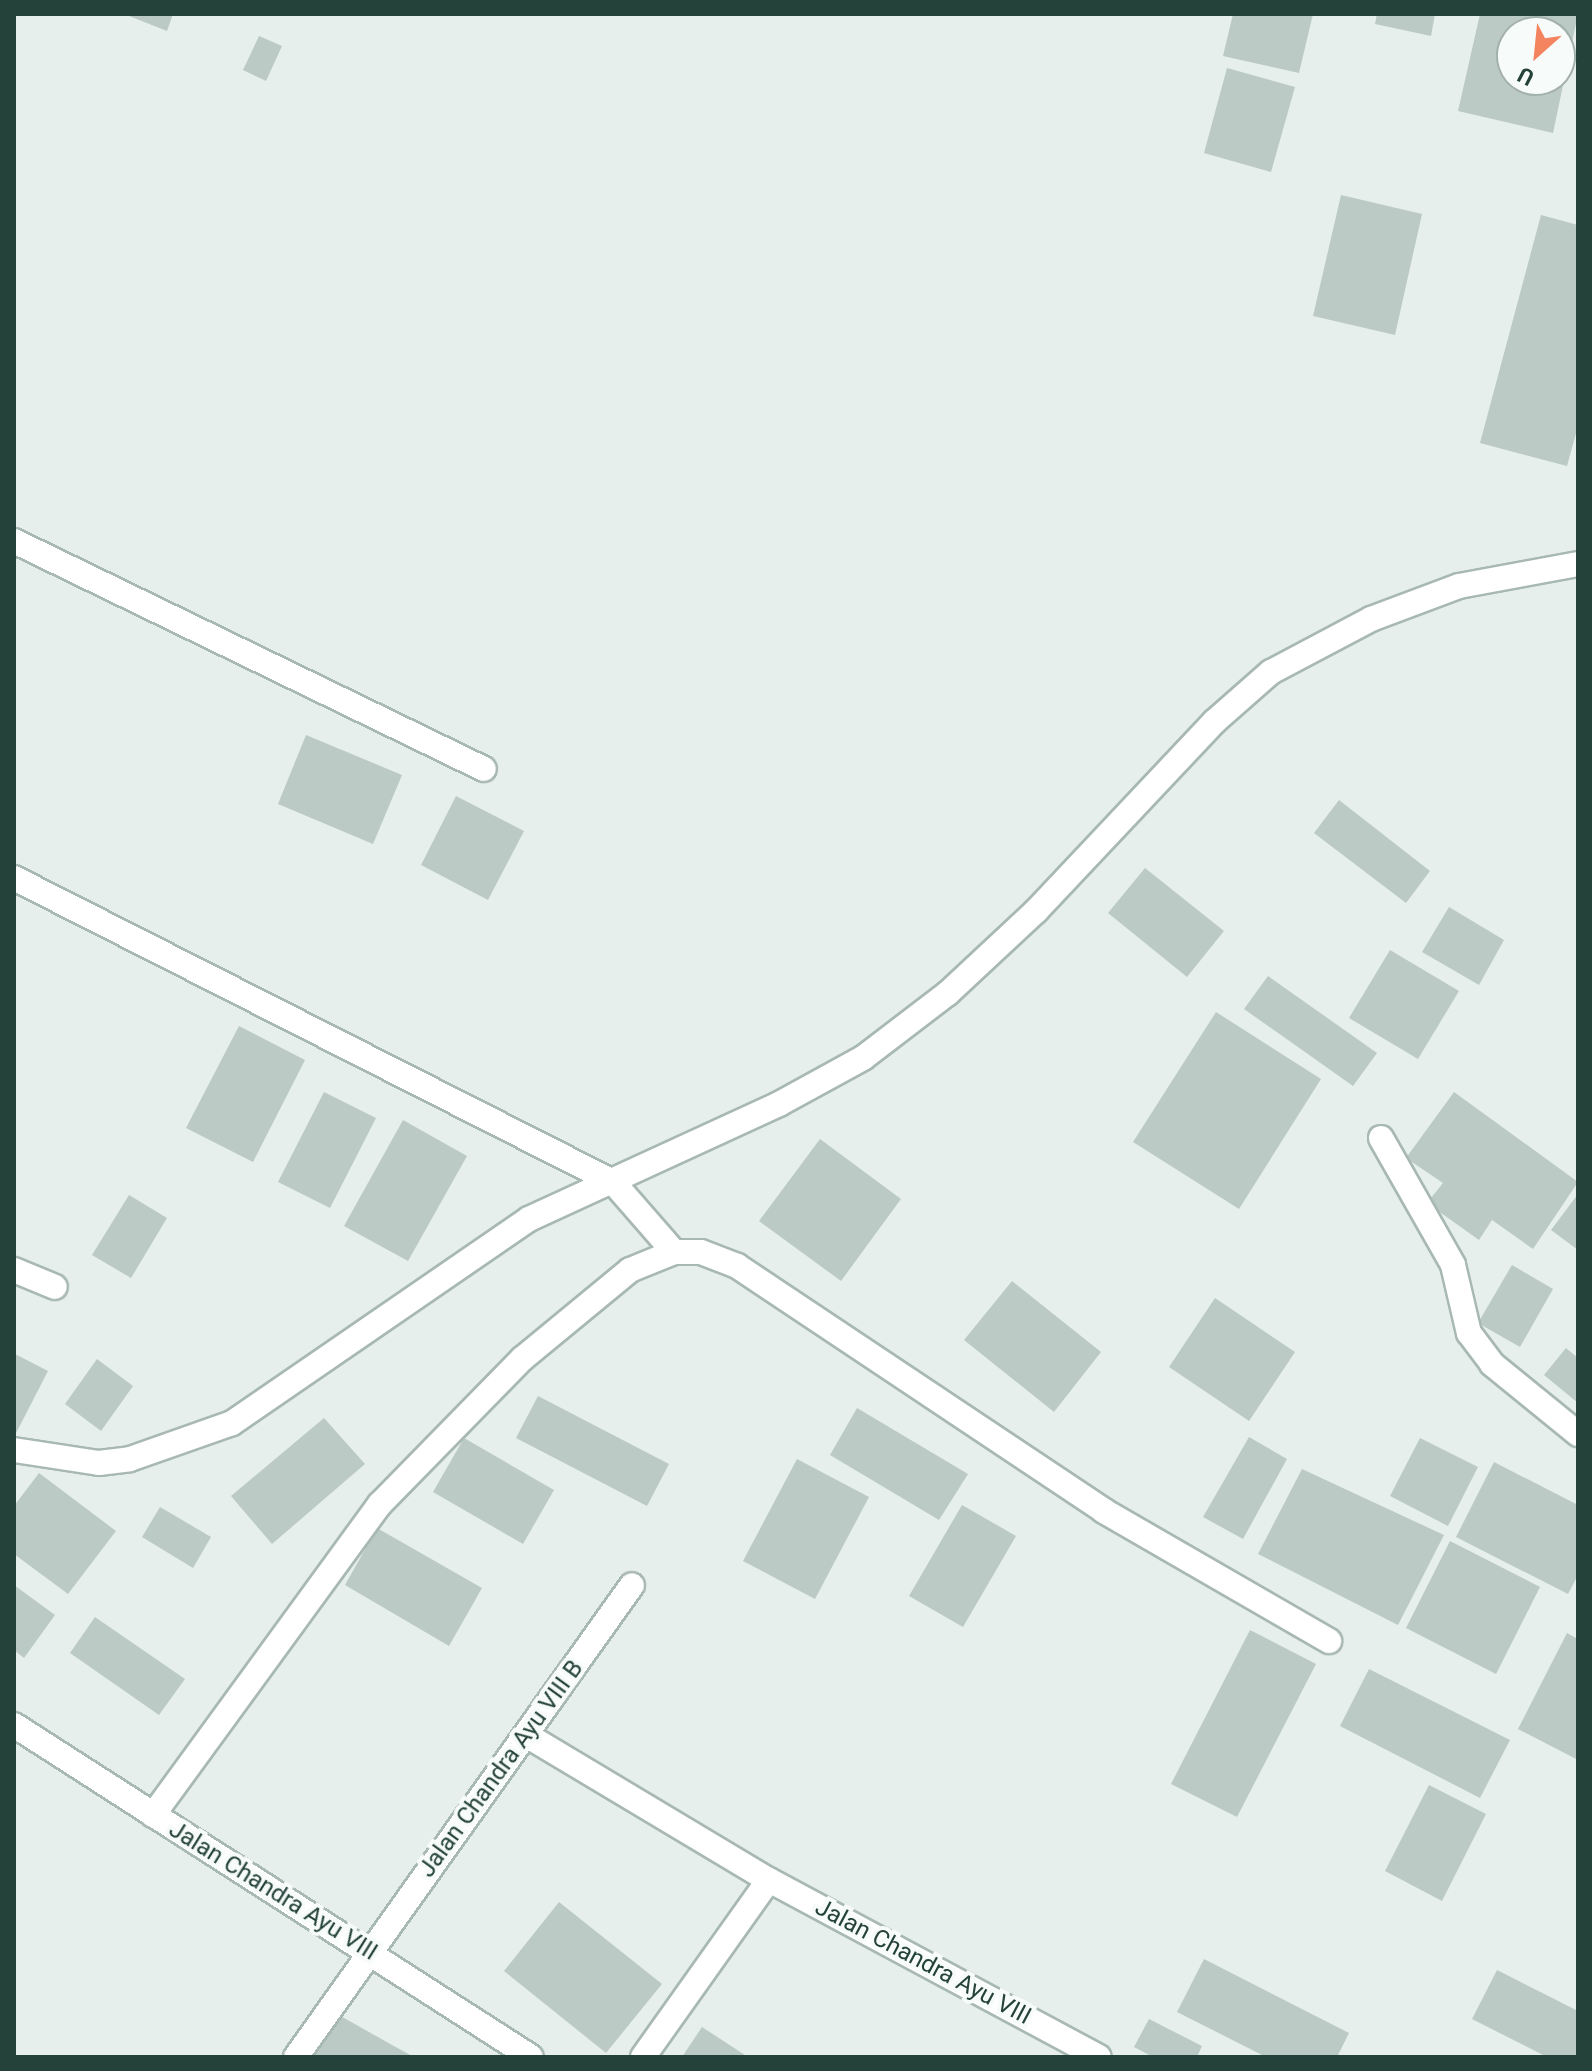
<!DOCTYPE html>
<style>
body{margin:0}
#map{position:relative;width:1592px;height:2071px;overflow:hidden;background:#e6efeb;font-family:Roboto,sans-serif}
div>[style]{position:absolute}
.building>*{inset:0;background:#bbcac4}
.roads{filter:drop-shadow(2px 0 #a8b8b2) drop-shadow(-2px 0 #a8b8b2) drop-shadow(0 2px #a8b8b2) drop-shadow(0 -2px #a8b8b2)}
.minor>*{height:24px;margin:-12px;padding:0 12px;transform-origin:12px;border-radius:12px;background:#fff}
span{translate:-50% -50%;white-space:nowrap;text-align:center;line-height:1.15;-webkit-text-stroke:8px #f7fbf9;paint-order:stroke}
.street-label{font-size:24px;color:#24423a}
.frame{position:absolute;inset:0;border:16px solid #24423a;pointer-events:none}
.north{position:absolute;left:1496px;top:16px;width:80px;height:80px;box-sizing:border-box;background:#f7fbf9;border:2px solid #a3b1ad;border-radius:50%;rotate:207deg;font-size:22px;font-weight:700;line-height:32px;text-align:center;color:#24423a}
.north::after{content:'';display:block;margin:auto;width:28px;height:36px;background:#f4845f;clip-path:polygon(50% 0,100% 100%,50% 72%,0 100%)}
</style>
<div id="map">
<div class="building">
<div style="clip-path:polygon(124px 14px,173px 14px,167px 31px)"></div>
<div style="clip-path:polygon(1233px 14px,1313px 14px,1299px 73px,1223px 56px)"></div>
<div style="clip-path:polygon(1377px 14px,1435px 14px,1431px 36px,1375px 24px)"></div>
<div style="clip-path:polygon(evenodd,1480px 14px,1578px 14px,1553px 133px,1458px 111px,1480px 14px,1512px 32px,1560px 32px,1560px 80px,1512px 80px,1512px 32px)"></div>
<div style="clip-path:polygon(259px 36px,282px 46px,266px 81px,243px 70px)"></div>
<div style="clip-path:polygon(1227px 68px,1295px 87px,1271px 172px,1204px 153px)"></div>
<div style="clip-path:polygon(1341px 195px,1422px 214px,1395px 335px,1313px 316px)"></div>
<div style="clip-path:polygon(1541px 215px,1578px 225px,1578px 426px,1567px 466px,1480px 443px)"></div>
<div style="clip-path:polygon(306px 735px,402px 775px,373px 844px,278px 804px)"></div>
<div style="clip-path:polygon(456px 796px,524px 831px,488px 900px,421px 865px)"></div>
<div style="clip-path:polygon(1339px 800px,1430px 871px,1406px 903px,1314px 833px)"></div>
<div style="clip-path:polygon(1145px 868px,1224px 931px,1187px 977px,1108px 913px)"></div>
<div style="clip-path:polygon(1449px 907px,1504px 940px,1479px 985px,1422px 952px)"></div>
<div style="clip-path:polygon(1390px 950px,1459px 991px,1418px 1059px,1349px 1018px)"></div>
<div style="clip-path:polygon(1268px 976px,1377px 1053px,1353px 1086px,1244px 1009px)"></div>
<div style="clip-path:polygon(1216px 1012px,1321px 1079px,1239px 1209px,1133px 1142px)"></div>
<div style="clip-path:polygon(239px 1026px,305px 1060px,253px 1162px,186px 1128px)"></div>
<div style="clip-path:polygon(324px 1092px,376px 1118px,330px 1208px,278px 1182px)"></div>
<div style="clip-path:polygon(1454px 1092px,1578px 1182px,1533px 1249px,1492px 1220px,1479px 1240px,1427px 1203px,1443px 1183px,1406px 1158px)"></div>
<div style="clip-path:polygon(403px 1120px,467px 1156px,408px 1261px,344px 1226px)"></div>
<div style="clip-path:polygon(820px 1139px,901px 1199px,841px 1281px,759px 1221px)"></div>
<div style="clip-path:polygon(1578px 1194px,1578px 1250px,1551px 1230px)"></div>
<div style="clip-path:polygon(129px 1195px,167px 1218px,131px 1278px,92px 1255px)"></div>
<div style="clip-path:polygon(1512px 1265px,1553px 1289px,1520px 1347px,1478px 1323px)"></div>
<div style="clip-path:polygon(1012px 1281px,1101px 1352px,1054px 1412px,964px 1340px)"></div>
<div style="clip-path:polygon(1215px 1298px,1295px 1352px,1249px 1421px,1169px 1367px)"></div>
<div style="clip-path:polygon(1566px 1348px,1578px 1358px,1578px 1403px,1544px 1375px)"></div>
<div style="clip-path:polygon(15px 1354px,48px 1371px,14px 1437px,14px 1357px)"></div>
<div style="clip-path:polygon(97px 1359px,133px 1386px,101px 1431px,65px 1404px)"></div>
<div style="clip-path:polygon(538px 1396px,669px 1464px,647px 1506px,516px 1438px)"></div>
<div style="clip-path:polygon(857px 1408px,968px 1474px,939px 1520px,830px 1455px)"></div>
<div style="clip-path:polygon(324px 1418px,365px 1464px,272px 1544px,231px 1496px)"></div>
<div style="clip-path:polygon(1249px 1437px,1287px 1459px,1243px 1539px,1203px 1517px)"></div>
<div style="clip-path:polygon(464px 1438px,554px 1490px,523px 1544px,433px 1492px)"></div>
<div style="clip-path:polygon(1420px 1438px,1478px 1467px,1448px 1526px,1390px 1496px)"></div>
<div style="clip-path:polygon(797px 1459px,869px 1497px,815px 1599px,743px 1561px)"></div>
<div style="clip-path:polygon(1494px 1462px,1578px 1505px,1578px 1575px,1568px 1594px,1456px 1537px)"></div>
<div style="clip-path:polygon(1302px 1469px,1444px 1535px,1398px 1625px,1258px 1554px)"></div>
<div style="clip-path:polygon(39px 1473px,116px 1531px,68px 1594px,14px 1554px,14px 1506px)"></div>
<div style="clip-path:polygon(962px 1505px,1016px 1536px,963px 1627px,909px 1596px)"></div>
<div style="clip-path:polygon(160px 1507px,211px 1537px,193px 1568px,142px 1537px)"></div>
<div style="clip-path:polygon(377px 1528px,482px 1588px,449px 1646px,345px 1585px)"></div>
<div style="clip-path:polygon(1450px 1541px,1540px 1587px,1496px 1674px,1406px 1628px)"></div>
<div style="clip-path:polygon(14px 1585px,55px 1615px,24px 1658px,14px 1650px)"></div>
<div style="clip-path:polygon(95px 1617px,185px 1679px,159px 1715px,70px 1653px)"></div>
<div style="clip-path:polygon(1250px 1630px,1316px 1664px,1237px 1817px,1171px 1784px)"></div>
<div style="clip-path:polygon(1567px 1633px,1578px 1639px,1578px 1760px,1518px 1729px)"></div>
<div style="clip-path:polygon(1369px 1669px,1510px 1740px,1480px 1798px,1340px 1726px)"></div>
<div style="clip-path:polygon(1429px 1785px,1486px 1814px,1442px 1901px,1385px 1871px)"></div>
<div style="clip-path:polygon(559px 1902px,662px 1984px,606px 2053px,504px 1971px)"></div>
<div style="clip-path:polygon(1204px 1959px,1349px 2033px,1337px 2057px,1266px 2057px,1177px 2012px)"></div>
<div style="clip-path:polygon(1497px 1970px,1578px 2011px,1578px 2057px,1547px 2057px,1472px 2019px)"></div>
<div style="clip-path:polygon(337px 2014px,392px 2045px,414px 2057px,314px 2057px)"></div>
<div style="clip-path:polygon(1149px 2019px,1202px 2046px,1197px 2057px,1153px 2057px,1134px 2047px)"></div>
<div style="clip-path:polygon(702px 2027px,748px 2057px,682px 2057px)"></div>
</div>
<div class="roads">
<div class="minor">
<div style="left:14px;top:541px;width:522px;rotate:25.88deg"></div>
<div style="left:14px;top:878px;width:672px;rotate:26.91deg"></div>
<div style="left:613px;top:1182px;width:93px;rotate:48.9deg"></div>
<div style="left:1381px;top:1138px;width:146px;rotate:60.4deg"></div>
<div style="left:1453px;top:1265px;width:70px;rotate:76.8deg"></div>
<div style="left:1469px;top:1333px;width:39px;rotate:53deg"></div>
<div style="left:1492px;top:1364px;width:111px;rotate:39.1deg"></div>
<div style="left:14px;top:1270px;width:44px;rotate:22.5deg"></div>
<div style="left:14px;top:1450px;width:86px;rotate:8.7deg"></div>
<div style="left:99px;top:1463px;width:31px;rotate:-7deg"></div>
<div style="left:130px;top:1459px;width:108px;rotate:-19.4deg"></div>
<div style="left:232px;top:1423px;width:360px;rotate:-34.5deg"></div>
<div style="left:529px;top:1219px;width:275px;rotate:-24.7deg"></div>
<div style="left:779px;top:1104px;width:96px;rotate:-28.7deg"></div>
<div style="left:863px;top:1058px;width:107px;rotate:-37.4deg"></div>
<div style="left:948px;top:993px;width:120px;rotate:-43deg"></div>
<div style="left:1036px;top:911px;width:260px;rotate:-46.7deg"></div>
<div style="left:1214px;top:722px;width:76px;rotate:-41.3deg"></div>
<div style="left:1271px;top:672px;width:113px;rotate:-27.9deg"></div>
<div style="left:1371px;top:619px;width:94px;rotate:-20.6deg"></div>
<div style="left:1459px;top:586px;width:121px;rotate:-10.5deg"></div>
<div style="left:14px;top:1725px;width:614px;rotate:32.71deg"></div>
<div style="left:528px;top:1736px;width:281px;rotate:30.9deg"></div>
<div style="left:153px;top:1815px;width:385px;rotate:-53.9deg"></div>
<div style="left:380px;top:1504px;width:203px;rotate:-45.6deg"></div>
<div style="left:522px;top:1359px;width:140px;rotate:-39.5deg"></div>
<div style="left:630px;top:1270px;width:48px;rotate:-22.2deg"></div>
<div style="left:674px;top:1252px;width:27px"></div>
<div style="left:701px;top:1252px;width:39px;rotate:21deg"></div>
<div style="left:737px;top:1266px;width:441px;rotate:33.7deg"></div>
<div style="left:1104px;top:1511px;width:260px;rotate:30deg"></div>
<div style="left:296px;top:2057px;width:579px;rotate:-54.55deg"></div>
<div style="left:643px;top:2057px;width:217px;rotate:-54.6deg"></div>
<div style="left:769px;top:1880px;width:374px;rotate:28.2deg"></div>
</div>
</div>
<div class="street-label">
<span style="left:501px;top:1769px;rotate:-54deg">Jalan Chandra Ayu VIII B</span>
<span style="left:273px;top:1891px;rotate:32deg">Jalan Chandra Ayu VIII</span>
<span style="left:923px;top:1962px;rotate:28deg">Jalan Chandra Ayu VIII</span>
</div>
<div class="frame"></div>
<div class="north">U</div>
</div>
